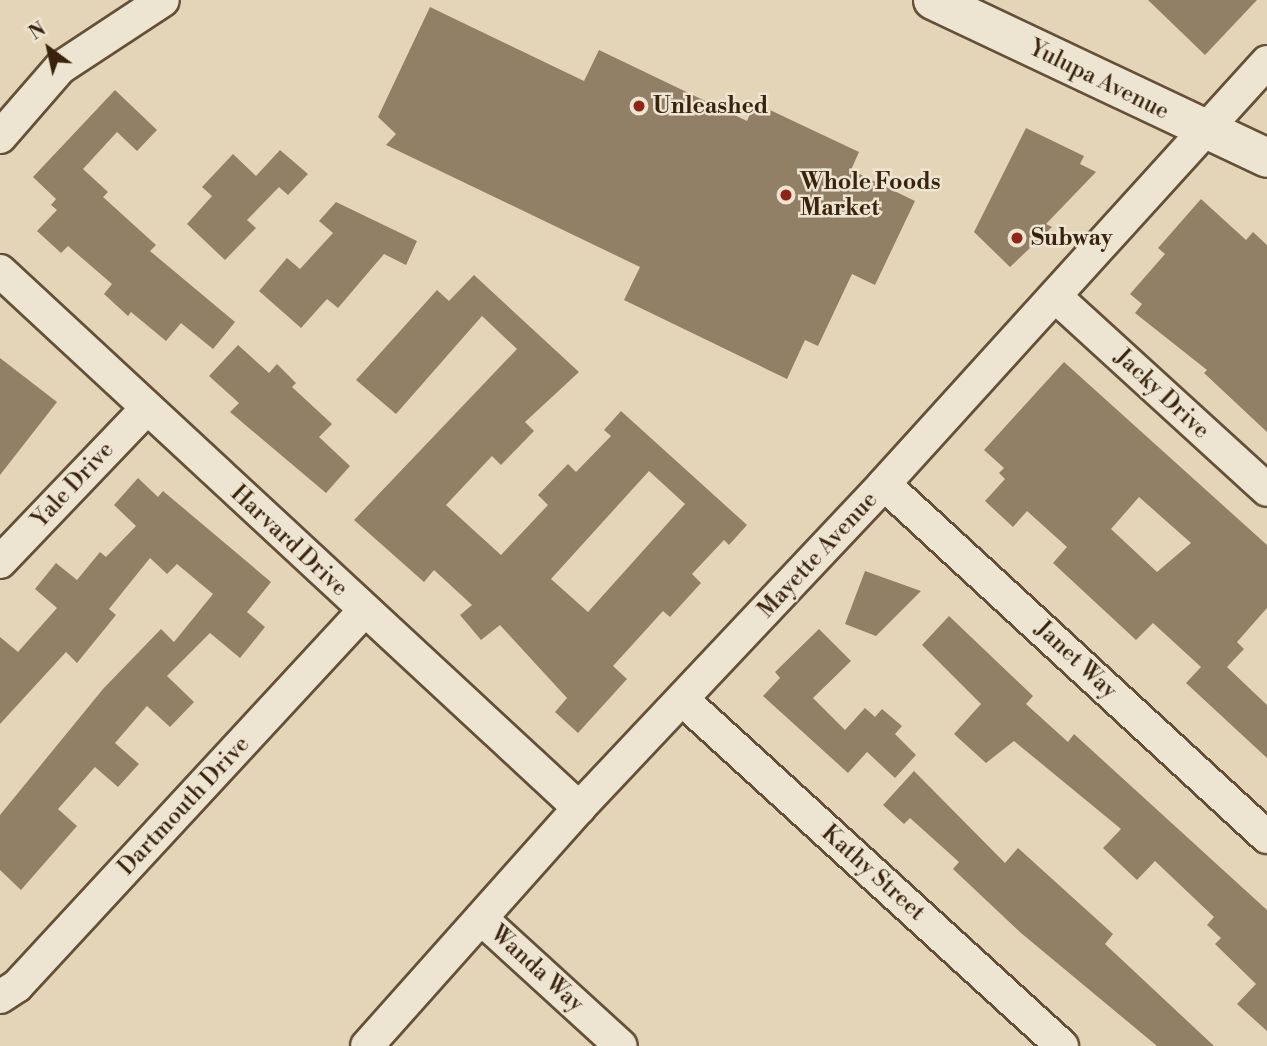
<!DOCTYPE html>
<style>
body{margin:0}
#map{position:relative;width:1267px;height:1046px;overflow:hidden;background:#e4d5b8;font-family:"Libre Bodoni",serif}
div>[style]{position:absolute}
.building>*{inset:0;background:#928066}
.roads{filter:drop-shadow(2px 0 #645038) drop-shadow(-2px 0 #645038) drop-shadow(0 2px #645038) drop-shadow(0 -2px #645038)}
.street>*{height:32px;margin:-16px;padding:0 16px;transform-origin:16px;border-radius:16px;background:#ede4d1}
.secondary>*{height:38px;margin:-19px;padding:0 19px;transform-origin:19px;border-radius:19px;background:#ede4d1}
.dots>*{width:19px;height:19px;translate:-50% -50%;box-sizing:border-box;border:4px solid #ede4d1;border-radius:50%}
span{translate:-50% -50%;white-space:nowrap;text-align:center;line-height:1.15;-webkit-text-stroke:5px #ede4d1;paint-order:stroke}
.street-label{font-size:23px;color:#39230d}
.poi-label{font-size:23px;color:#39230d;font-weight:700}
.left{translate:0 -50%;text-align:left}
.north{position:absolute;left:14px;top:14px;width:70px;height:70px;-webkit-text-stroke:5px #ede4d1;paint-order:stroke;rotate:327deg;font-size:19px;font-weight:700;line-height:28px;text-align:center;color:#39230d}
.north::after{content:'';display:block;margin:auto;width:24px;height:32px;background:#39230d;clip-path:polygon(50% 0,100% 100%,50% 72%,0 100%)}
</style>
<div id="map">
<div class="building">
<div style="clip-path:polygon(1148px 0,1257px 0,1205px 55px)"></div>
<div style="clip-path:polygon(430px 7px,584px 81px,599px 50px,747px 121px,755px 103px,859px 152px,851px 170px,915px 201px,875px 285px,852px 274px,818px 346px,805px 340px,787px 379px,624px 300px,640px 267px,386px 145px,396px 134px,378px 117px)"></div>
<div style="clip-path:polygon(115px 90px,157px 130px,137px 151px,117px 132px,83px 169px,108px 192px,103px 197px,156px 245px,150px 251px,235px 322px,213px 349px,181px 323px,166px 341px,131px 312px,128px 316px,104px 294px,112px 284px,68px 246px,61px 253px,37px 231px,57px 210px,51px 205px,56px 199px,33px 177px)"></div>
<div style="clip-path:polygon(1026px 128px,1084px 156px,1080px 164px,1096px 172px,1046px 224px,1052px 227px,1010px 267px,974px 232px)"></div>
<div style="clip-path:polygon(280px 150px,308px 174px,288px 195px,279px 187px,247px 220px,256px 228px,225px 260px,187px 224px,212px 196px,202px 187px,233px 154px,256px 176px)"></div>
<div style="clip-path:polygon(1201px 199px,1246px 240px,1253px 232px,1267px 245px,1267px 432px,1204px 373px,1207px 370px,1135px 313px,1142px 304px,1130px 294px,1165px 254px,1158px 248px)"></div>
<div style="clip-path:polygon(336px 202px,417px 241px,406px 265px,384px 254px,338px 308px,327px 299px,301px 328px,259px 291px,287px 258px,300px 269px,333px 233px,319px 221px)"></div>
<div style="clip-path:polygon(evenodd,474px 275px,579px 372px,525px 422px,534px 431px,501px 465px,492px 456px,446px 505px,501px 555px,548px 505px,538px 495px,568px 464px,576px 472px,611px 436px,604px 430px,621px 411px,747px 525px,729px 545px,724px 540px,692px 574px,701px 583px,670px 617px,663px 611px,613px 666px,627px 679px,578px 733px,555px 712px,567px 698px,500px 625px,481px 640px,460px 615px,472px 605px,434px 570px,424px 582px,354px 520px,517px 349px,482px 316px,396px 414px,356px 380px,437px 290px,449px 301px,474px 275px,649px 471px,685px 504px,588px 612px,551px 579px,649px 471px)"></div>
<div style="clip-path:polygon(238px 345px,269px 373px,277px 364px,296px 383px,292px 387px,332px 424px,319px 437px,350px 466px,326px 493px,230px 412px,239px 403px,209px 376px)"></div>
<div style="clip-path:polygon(0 358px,57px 402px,0 475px)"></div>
<div style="clip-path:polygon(evenodd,1064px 362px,1267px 545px,1267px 608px,1237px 642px,1244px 649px,1227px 667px,1267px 705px,1267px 758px,1186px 683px,1201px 667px,1153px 623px,1136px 640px,1053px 563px,1067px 547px,1027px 511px,1013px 527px,985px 501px,1005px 479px,999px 473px,1004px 468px,984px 450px,1064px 362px,1139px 497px,1191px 543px,1157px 572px,1111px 529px,1139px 497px)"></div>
<div style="clip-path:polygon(138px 478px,158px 497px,163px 491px,271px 582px,247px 612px,265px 627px,240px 658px,210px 633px,167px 676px,194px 702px,170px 727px,147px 706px,115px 743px,139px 764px,118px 787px,95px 767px,58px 809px,77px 826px,21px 890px,0 870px,0 815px,103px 689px,161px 629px,174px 642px,213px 594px,177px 564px,167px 574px,150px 558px,109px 609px,116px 615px,77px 663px,66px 652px,0 724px,0 637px,18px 652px,57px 608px,35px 589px,56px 563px,77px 580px,100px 552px,106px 557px,136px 526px,114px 505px)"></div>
<div style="clip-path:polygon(865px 571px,921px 591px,876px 636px,845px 624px)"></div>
<div style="clip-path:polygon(949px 616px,1033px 696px,1026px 704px,1068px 742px,1074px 734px,1267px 910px,1267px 1031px,1237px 1004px,1256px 984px,1215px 944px,1221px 938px,1207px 925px,1214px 917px,1155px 861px,1137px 880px,1103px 848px,1121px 829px,1014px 741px,986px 763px,954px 734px,981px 704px,922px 645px)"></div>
<div style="clip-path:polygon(819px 629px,851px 661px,813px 698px,845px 730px,865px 708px,875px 717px,882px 709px,902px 726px,895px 734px,916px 755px,895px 778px,867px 752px,848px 773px,763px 696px,780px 678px,775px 672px)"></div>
<div style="clip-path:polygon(914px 771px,1005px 863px,1018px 848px,1113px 934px,1105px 944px,1214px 1046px,1157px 1046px,1021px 933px,953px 869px,959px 862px,910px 818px,904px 824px,883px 805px)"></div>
</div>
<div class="roads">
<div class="street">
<div style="left:0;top:137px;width:91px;rotate:-49deg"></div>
<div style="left:60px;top:68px;width:123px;rotate:-33.4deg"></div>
<div style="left:0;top:271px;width:790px;rotate:42.84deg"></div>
<div style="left:1056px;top:297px;width:286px;rotate:42.4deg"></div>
<div style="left:884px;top:484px;width:521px;rotate:42.67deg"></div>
<div style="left:0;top:562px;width:211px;rotate:-46.3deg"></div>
<div style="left:684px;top:701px;width:512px;rotate:42.39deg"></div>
<div style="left:484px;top:921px;width:185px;rotate:42.4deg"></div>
<div style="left:0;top:997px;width:20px;rotate:-33deg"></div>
<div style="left:17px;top:986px;width:511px;rotate:-47.22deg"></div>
<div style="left:367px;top:1046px;width:319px;rotate:-48.3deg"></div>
<div style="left:579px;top:808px;width:445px;rotate:-46.7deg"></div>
<div style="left:884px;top:484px;width:570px;rotate:-47.77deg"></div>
</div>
<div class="secondary">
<div style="left:933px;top:0;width:369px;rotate:25.3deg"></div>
</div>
</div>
<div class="dots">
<div style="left:639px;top:106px;background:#8f2418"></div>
<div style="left:786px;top:195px;background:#8f2418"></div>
<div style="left:1017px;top:238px;background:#8f2418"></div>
</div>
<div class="street-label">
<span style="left:1099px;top:80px;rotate:26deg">Yulupa Avenue</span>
<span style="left:1162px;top:394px;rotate:43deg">Jacky Drive</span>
<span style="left:73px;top:485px;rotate:-47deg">Yale Drive</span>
<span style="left:289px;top:541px;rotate:43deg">Harvard Drive</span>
<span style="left:818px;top:555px;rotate:-47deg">Mayette Avenue</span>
<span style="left:1076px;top:660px;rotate:43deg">Janet Way</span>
<span style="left:184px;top:806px;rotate:-47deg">Dartmouth Drive</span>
<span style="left:873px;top:873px;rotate:42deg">Kathy Street</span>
<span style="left:537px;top:969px;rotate:42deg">Wanda Way</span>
</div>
<div class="poi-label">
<span class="left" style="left:653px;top:106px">Unleashed</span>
<span class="left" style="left:800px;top:195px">Whole Foods<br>Market</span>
<span class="left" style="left:1031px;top:238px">Subway</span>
</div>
<div class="north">N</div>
</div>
